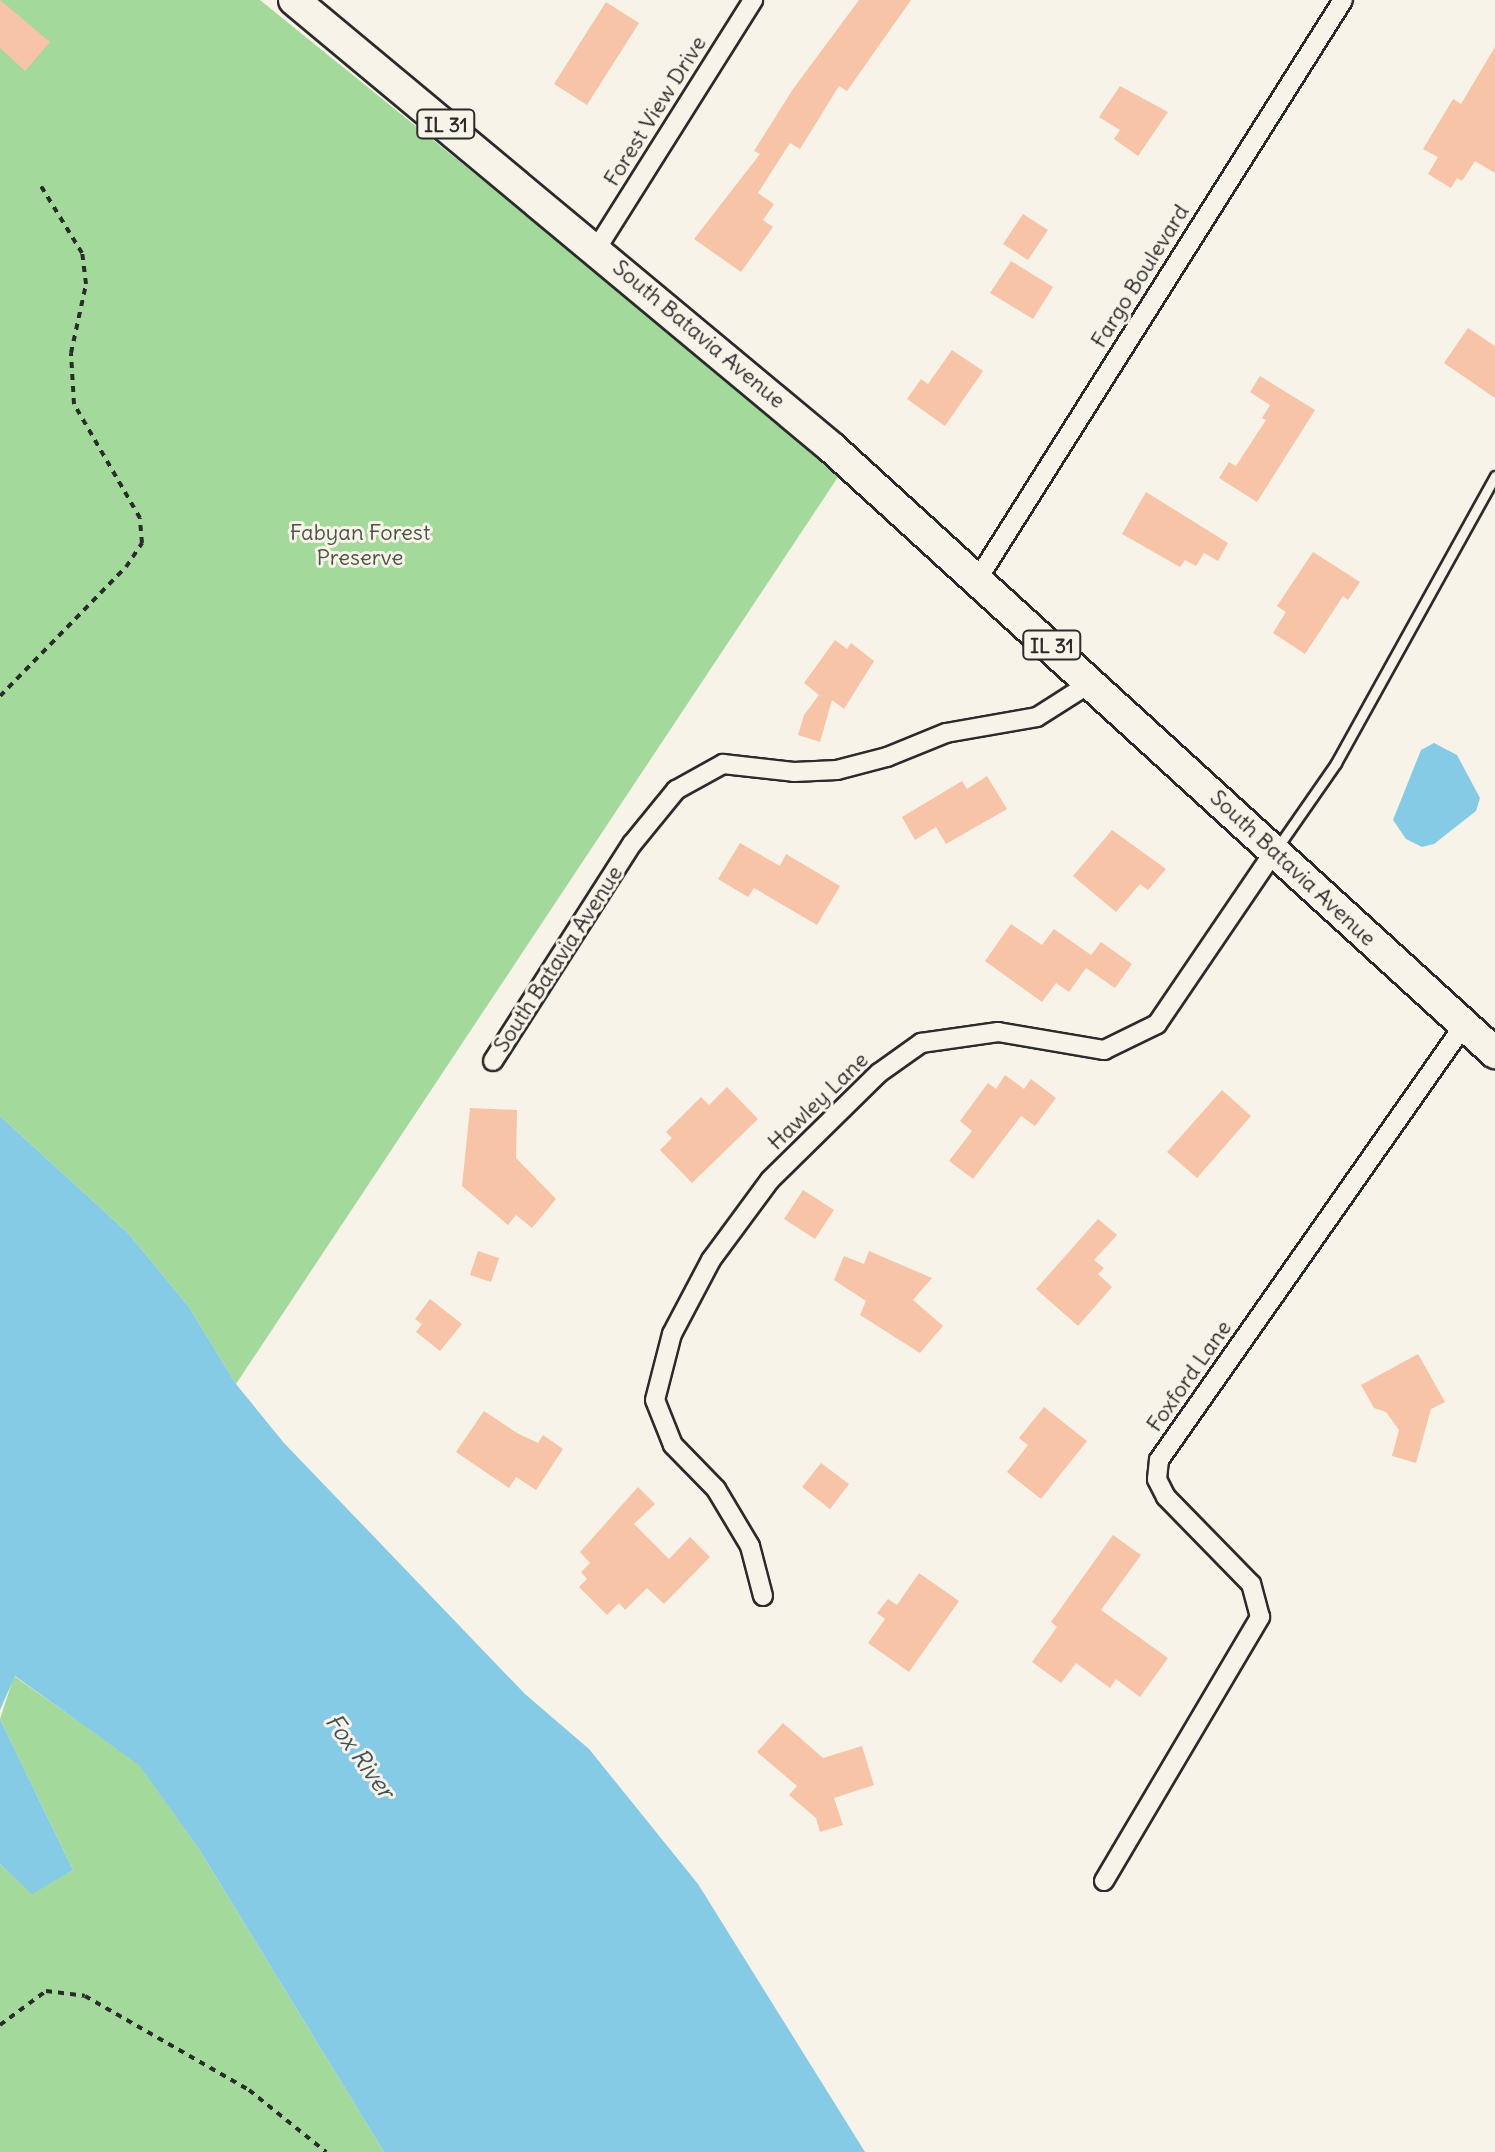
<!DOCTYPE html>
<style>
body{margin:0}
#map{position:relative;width:1495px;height:2152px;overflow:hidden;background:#f7f3e8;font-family:Delius,sans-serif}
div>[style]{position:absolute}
.green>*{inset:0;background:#a4d99c}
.water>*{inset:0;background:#85cbe6}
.building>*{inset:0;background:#f7c4a7}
.path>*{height:4px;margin-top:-2px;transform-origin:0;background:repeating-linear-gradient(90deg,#2b2b2b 0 6px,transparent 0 12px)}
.roads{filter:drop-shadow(2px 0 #2b2b2b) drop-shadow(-2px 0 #2b2b2b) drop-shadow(0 2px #2b2b2b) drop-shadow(0 -2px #2b2b2b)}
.lane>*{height:9px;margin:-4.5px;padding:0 4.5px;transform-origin:4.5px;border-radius:4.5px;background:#f7f3e8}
.street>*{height:18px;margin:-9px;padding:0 9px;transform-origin:9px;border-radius:9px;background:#f7f3e8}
.primary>*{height:30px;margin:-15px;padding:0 15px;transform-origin:15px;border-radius:15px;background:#f7f3e8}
span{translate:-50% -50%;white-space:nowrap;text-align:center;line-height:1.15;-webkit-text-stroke:6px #f7f3e8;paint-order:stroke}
.shield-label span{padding:2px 6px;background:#f7f3e8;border:2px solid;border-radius:6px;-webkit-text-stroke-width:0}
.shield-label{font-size:20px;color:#2b2b2b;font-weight:700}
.street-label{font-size:22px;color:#2b2b2b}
.park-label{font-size:22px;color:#495647}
.water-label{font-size:24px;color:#42535a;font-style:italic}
</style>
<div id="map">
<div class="green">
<div style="clip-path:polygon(0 0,260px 0,842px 471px,236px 1384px,189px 1307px,128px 1233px,0 1116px)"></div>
<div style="clip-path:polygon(14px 1676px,139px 1764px,199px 1849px,384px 2152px,0 2152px,0 1864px,32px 1893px,73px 1870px,0 1719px)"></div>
</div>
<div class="water">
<div style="clip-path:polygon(1434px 743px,1457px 755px,1480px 798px,1476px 811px,1434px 844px,1422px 847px,1406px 839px,1393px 820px,1421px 750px)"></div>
<div style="clip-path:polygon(0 1116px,128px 1233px,189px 1307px,236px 1384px,284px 1443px,525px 1694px,589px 1749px,698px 1884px,865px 2152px,384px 2152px,199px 1849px,139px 1765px,15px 1676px,0 1710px)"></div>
<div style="clip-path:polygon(0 1719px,73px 1870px,32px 1894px,0 1864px)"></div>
</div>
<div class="building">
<div style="clip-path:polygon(0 0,50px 42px,25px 71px,0 48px)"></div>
<div style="clip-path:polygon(859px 0,911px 0,847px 91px,839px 86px,800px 149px,790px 143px,758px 193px,774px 204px,763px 220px,773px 227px,741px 272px,694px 239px,760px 154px,754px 151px,793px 89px)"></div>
<div style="clip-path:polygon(606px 2px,639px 23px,587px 105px,554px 84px)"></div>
<div style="clip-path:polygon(1495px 47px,1495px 173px,1475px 161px,1462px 181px,1457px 178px,1451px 188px,1428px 174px,1438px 157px,1423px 149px,1453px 99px,1461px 104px)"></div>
<div style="clip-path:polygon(1120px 86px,1168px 112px,1138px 156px,1114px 139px,1120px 130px,1099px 117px)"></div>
<div style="clip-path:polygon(1023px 214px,1048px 230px,1028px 260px,1003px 244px)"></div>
<div style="clip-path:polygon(1011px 261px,1053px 287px,1033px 319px,990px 293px)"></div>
<div style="clip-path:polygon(1468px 328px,1495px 346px,1495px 398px,1444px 363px)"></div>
<div style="clip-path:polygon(952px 350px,983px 371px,945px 426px,907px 399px,921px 379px,928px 384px)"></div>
<div style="clip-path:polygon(1260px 376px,1315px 410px,1257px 502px,1219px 478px,1229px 462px,1236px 466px,1266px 420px,1262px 418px,1270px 405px,1250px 392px)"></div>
<div style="clip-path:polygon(1146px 492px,1228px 543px,1218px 561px,1204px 553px,1196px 566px,1185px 560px,1180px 567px,1122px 534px)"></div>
<div style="clip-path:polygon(1313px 552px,1360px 582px,1348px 600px,1343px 596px,1305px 654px,1273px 633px,1286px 612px,1277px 606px)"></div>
<div style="clip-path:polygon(835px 640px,847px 649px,851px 643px,874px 661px,844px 709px,832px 700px,820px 742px,798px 735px,804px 715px,819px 695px,804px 683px)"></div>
<div style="clip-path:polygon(987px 776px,1007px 809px,946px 844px,936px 827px,915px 840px,902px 817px,962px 781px,967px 789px)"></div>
<div style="clip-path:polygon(1112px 830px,1166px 869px,1148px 890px,1140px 884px,1116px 912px,1073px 876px)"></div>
<div style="clip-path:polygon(740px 843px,780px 866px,786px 854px,840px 886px,817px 925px,754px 888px,748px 897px,718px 879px)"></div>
<div style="clip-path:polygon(1011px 924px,1042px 945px,1054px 929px,1091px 955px,1101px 942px,1132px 964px,1115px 988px,1086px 968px,1069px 992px,1056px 983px,1042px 1002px,985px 961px)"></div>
<div style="clip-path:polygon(1005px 1075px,1024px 1089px,1031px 1079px,1056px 1098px,1035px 1126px,1021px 1116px,973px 1179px,949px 1161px,972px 1131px,960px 1121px,988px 1083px,996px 1089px)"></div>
<div style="clip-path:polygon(727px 1087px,758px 1119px,692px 1183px,660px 1150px,672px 1138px,666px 1132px,701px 1097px,709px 1105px)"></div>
<div style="clip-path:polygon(1222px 1090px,1251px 1116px,1197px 1178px,1167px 1152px)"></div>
<div style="clip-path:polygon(470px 1108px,517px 1110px,516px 1158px,556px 1199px,532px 1228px,516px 1215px,508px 1225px,462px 1186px)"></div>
<div style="clip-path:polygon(803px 1190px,834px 1210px,815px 1239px,784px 1219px)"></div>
<div style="clip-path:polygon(1098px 1219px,1117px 1235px,1094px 1260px,1104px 1268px,1098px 1274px,1112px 1287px,1078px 1326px,1036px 1289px)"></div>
<div style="clip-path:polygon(478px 1251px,499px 1258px,491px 1282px,470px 1275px)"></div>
<div style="clip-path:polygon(869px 1251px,932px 1278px,913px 1300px,943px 1326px,920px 1353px,860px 1315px,866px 1301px,834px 1280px,844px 1256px,864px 1264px)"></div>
<div style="clip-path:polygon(430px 1299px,462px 1324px,440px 1351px,416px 1332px,422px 1324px,415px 1319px)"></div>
<div style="clip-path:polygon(1418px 1354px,1445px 1402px,1431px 1409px,1416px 1463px,1392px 1456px,1399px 1430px,1386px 1412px,1374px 1408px,1361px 1385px)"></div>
<div style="clip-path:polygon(1044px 1407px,1087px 1441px,1041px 1499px,1007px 1472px,1028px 1445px,1019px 1438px)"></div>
<div style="clip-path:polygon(484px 1411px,517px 1433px,538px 1443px,543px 1435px,563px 1449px,536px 1490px,516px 1477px,509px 1488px,456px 1452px)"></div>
<div style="clip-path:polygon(821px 1463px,849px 1484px,830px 1509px,802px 1487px)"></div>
<div style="clip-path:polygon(638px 1487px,655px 1504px,634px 1524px,669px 1559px,690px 1537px,710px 1557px,664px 1604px,647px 1588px,625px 1610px,619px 1603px,607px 1615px,579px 1587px,587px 1579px,581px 1572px,590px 1563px,580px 1552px)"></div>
<div style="clip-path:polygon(1113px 1535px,1141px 1555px,1101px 1610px,1168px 1658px,1140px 1697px,1116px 1679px,1110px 1688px,1076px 1663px,1061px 1683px,1032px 1662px,1057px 1627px,1051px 1622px)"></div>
<div style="clip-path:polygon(919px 1573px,959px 1601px,909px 1672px,868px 1643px,885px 1619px,877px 1613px,888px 1599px,897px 1605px)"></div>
<div style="clip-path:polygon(783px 1723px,823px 1758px,862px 1746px,874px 1785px,834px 1798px,843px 1825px,820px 1832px,816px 1818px,789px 1795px,797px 1786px,757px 1752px)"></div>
</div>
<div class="path">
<div style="left:0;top:696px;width:180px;rotate:-45.7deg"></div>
<div style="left:126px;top:567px;width:29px;rotate:-56deg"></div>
<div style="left:142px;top:543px;width:25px;rotate:-95deg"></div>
<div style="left:140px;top:518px;width:132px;rotate:-120.1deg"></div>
<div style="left:74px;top:404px;width:51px;rotate:-93.4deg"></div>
<div style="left:71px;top:353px;width:71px;rotate:-77.7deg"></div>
<div style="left:86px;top:284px;width:31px;rotate:-97deg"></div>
<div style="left:82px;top:253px;width:79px;rotate:-121.5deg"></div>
<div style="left:0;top:2025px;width:57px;rotate:-36.5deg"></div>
<div style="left:46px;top:1991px;width:39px;rotate:7deg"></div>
<div style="left:85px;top:1996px;width:189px;rotate:29.8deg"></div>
<div style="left:249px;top:2090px;width:99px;rotate:38.8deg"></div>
</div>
<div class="roads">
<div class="lane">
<div style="left:1277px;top:848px;width:103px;rotate:-55.2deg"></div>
<div style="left:1336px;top:763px;width:328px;rotate:-61deg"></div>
</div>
<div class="street">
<div style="left:597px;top:248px;width:293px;rotate:-57.8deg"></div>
<div style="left:979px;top:577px;width:682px;rotate:-57.75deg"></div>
<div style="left:493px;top:1061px;width:258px;rotate:-57.4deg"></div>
<div style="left:632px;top:844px;width:70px;rotate:-50.8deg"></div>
<div style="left:676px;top:790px;width:54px;rotate:-29deg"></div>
<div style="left:723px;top:764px;width:71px;rotate:6.4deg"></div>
<div style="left:794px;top:772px;width:43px;rotate:-2.7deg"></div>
<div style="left:837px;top:770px;width:52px;rotate:-14.6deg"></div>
<div style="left:887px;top:757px;width:64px;rotate:-22.1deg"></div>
<div style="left:946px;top:733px;width:92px;rotate:-10deg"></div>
<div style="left:1037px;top:717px;width:65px;rotate:-32.5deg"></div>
<div style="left:763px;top:1596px;width:52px;rotate:-104.6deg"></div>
<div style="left:750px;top:1546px;width:66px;rotate:-120.8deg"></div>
<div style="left:716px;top:1489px;width:62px;rotate:-134.3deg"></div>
<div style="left:673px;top:1445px;width:48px;rotate:-111.8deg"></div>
<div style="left:655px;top:1400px;width:68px;rotate:-75.6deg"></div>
<div style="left:672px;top:1334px;width:84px;rotate:-62.2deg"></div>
<div style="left:711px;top:1260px;width:99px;rotate:-53.6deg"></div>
<div style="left:770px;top:1180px;width:153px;rotate:-44.5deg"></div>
<div style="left:879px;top:1073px;width:52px;rotate:-35.5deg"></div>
<div style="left:921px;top:1043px;width:78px;rotate:-8.1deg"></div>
<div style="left:998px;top:1032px;width:108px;rotate:9.6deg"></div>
<div style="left:1104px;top:1050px;width:59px;rotate:-26.1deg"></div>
<div style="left:1157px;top:1024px;width:208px;rotate:-55.8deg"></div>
<div style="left:1104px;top:1881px;width:307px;rotate:-59.4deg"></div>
<div style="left:1260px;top:1617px;width:34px;rotate:-105deg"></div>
<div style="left:1251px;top:1584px;width:122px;rotate:-134.3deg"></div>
<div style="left:1166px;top:1497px;width:20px;rotate:-117deg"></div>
<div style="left:1157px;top:1479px;width:19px;rotate:-84deg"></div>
<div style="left:1159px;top:1460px;width:531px;rotate:-54.96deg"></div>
</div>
<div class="primary">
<div style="left:294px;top:0;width:700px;rotate:39.78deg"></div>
<div style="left:832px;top:448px;width:898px;rotate:42.38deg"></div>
</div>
</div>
<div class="shield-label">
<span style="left:446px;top:124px">IL 31</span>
<span style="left:1052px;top:645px">IL 31</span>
</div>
<div class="street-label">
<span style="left:655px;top:111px;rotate:-58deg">Forest View Drive</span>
<span style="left:1140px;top:276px;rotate:-58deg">Fargo Boulevard</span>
<span style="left:699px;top:334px;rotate:40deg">South Batavia Avenue</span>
<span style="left:1293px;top:868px;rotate:43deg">South Batavia Avenue</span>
<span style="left:558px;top:959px;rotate:-57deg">South Batavia Avenue</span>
<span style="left:818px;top:1101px;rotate:-44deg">Hawley Lane</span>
<span style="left:1189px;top:1376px;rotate:-55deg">Foxford Lane</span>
</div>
<div class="park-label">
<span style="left:360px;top:545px">Fabyan Forest<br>Preserve</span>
</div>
<div class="water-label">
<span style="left:360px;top:1756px;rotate:54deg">Fox River</span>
</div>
</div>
